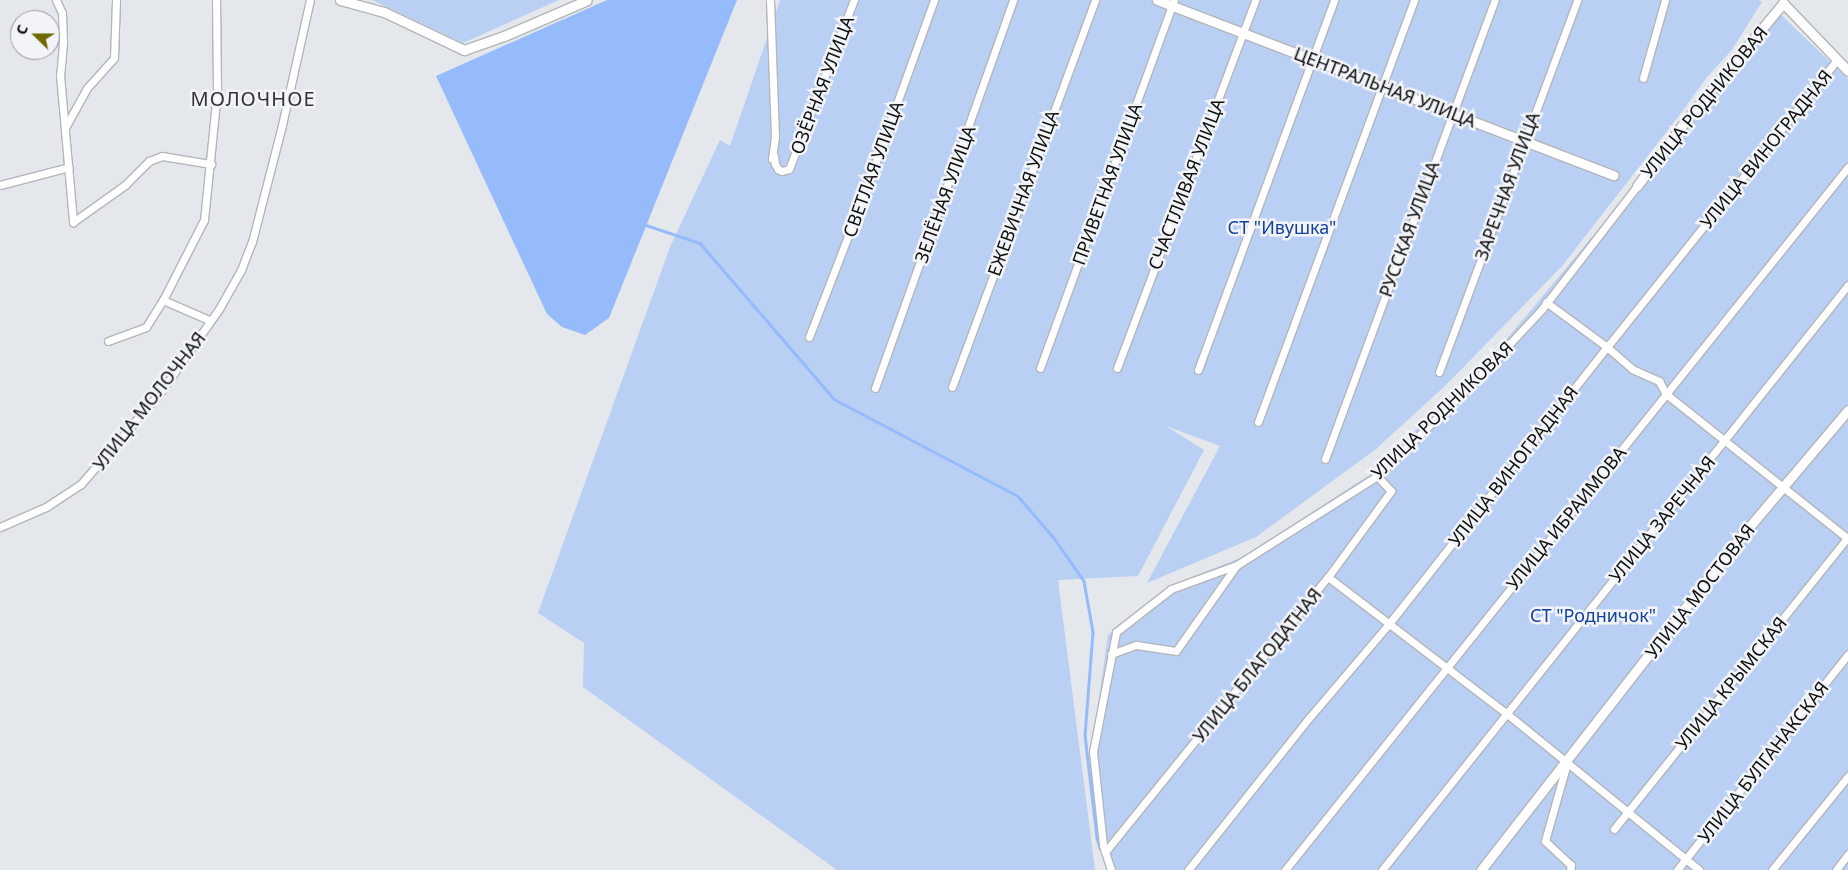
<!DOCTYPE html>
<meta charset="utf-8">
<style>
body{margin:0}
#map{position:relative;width:1848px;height:870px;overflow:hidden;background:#e4e7eb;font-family:"Noto Sans",sans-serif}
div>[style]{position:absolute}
.green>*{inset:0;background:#bacff4}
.water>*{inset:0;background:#96bbfb}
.stream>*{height:2.5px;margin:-1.25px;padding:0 1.25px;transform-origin:1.25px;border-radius:1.25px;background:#96bbfb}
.roads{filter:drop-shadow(1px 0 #b3b5b9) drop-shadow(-1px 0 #b3b5b9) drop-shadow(0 1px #b3b5b9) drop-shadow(0 -1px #b3b5b9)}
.minor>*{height:7px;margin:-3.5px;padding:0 3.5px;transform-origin:3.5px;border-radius:3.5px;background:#fff}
.tertiary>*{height:9px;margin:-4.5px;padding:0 4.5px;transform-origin:4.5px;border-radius:4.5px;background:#fff}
span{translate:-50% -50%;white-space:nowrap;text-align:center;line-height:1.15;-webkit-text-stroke:5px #f2f4f8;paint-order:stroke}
.street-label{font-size:18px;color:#0e0e0f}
.park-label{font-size:18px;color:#10419b}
.quarter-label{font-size:20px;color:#323336;letter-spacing:1px}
.north{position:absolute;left:10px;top:10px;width:50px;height:50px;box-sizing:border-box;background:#f2f4f8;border:1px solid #97989b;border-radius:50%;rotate:292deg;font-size:14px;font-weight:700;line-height:20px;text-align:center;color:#0e0e0f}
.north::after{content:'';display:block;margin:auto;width:18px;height:22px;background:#6f6800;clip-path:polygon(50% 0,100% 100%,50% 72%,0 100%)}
</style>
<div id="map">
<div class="green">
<div style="clip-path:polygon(372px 0,559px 0,463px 43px)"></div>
<div style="clip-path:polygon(780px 0,1759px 0,1762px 2px,1731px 51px,1707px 77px,1678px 117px,1562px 266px,1446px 385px,1376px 449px,1256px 537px,1147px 583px,1220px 446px,1166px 426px,1204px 450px,1138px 576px,1058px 580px,1095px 870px,837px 870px,583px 687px,584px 643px,538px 613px,670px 247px,720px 140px,730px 146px)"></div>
<div style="clip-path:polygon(1779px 13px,1848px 79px,1848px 870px,1115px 870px,1104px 836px,1091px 756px,1108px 635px,1171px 585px,1243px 557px,1371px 474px,1501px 346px)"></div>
</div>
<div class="water">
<div style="clip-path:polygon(607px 0,737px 0,609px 318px,585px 335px,562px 327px,547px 314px,436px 76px)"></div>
</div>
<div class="stream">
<div style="left:643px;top:224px;width:60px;rotate:18.4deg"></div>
<div style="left:700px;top:243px;width:206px;rotate:49.3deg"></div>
<div style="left:834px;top:399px;width:208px;rotate:27.8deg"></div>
<div style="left:1018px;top:496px;width:55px;rotate:49.4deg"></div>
<div style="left:1054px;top:538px;width:52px;rotate:55.1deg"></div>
<div style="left:1084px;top:581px;width:52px;rotate:80deg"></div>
<div style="left:1093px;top:632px;width:103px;rotate:94.4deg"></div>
<div style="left:1085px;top:735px;width:103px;rotate:83.3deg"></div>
<div style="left:1097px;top:837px;width:11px;rotate:75deg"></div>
</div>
<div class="roads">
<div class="minor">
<div style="left:56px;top:0;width:14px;rotate:65deg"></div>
<div style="left:62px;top:13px;width:30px;rotate:88deg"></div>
<div style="left:63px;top:43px;width:32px;rotate:95deg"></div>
<div style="left:60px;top:75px;width:148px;rotate:84.9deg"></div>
<div style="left:73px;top:222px;width:64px;rotate:-35.4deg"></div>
<div style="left:125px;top:185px;width:34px;rotate:-45deg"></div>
<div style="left:149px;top:161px;width:14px;rotate:-21deg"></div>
<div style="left:162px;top:156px;width:50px;rotate:9.3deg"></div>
<div style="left:770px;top:0;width:137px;rotate:87.9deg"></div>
<div style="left:775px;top:137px;width:22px;rotate:98deg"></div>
<div style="left:1643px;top:78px;width:81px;rotate:-74.2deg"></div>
<div style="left:66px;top:126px;width:43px;rotate:-61.1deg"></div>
<div style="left:87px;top:88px;width:40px;rotate:-48deg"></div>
<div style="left:114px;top:58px;width:58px;rotate:-88deg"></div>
<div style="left:774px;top:156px;width:8px;rotate:83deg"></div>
<div style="left:775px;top:164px;width:6px;rotate:59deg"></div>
<div style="left:778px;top:169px;width:4px;rotate:27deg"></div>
<div style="left:782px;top:171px;width:7px;rotate:-16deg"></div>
<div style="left:789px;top:169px;width:181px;rotate:-69deg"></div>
<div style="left:0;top:185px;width:71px;rotate:-14.6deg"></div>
<div style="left:163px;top:300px;width:52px;rotate:23.6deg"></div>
<div style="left:1546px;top:302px;width:76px;rotate:36.4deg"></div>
<div style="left:1607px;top:347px;width:33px;rotate:41deg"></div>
<div style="left:1632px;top:369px;width:30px;rotate:24deg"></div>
<div style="left:1659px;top:381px;width:15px;rotate:62deg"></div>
<div style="left:1666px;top:394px;width:233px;rotate:38.5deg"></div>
<div style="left:809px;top:337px;width:159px;rotate:-68.9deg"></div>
<div style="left:866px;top:189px;width:201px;rotate:-70.2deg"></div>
<div style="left:108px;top:341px;width:40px;rotate:-20.2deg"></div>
<div style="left:146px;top:327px;width:32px;rotate:-58deg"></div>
<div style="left:163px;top:300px;width:90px;rotate:-62.9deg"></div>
<div style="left:204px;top:220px;width:130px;rotate:-84.2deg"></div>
<div style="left:217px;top:91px;width:91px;rotate:-90.6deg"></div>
<div style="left:1040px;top:368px;width:392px;rotate:-70deg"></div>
<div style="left:1117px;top:368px;width:393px;rotate:-69.4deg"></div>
<div style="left:1198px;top:370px;width:394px;rotate:-69.8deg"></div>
<div style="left:1439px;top:372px;width:397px;rotate:-69.6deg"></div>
<div style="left:952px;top:387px;width:413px;rotate:-69.7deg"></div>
<div style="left:875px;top:388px;width:412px;rotate:-70.4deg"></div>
<div style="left:1258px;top:422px;width:450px;rotate:-69.7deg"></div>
<div style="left:1325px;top:459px;width:489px;rotate:-69.7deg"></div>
<div style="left:0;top:527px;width:50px;rotate:-23.5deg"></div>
<div style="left:46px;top:507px;width:42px;rotate:-33.3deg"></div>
<div style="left:81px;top:484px;width:124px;rotate:-49.2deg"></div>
<div style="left:162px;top:390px;width:99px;rotate:-54.9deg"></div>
<div style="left:219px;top:309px;width:45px;rotate:-60.6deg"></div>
<div style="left:241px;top:270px;width:30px;rotate:-69deg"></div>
<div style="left:252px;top:242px;width:121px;rotate:-75.6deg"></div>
<div style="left:282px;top:125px;width:128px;rotate:-77.4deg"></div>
<div style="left:1328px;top:577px;width:224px;rotate:37.4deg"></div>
<div style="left:1506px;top:713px;width:249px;rotate:39.1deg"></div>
<div style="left:1111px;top:654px;width:27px;rotate:-20deg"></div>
<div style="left:1136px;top:645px;width:40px;rotate:8.5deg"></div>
<div style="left:1176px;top:651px;width:104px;rotate:-54.8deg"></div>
<div style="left:1567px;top:763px;width:81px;rotate:105.8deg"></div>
<div style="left:1545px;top:841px;width:35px;rotate:43deg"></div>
<div style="left:1571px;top:865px;width:5px;rotate:101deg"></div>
<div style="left:1614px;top:829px;width:374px;rotate:-51.3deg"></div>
<div style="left:1105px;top:852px;width:354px;rotate:-51deg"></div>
<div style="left:1328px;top:577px;width:107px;rotate:-53.8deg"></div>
<div style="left:1391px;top:491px;width:21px;rotate:-133deg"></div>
<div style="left:1111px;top:870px;width:26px;rotate:-108deg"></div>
<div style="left:1103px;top:845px;width:94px;rotate:-96.1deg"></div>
<div style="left:1093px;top:752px;width:122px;rotate:-79.1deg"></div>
<div style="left:1116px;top:632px;width:70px;rotate:-38deg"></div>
<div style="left:1171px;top:589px;width:70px;rotate:-20deg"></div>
<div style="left:1237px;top:565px;width:166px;rotate:-32.4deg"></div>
<div style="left:1377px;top:476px;width:129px;rotate:-44.1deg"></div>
<div style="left:1470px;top:386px;width:105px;rotate:-46.9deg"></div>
<div style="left:1542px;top:309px;width:155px;rotate:-52.3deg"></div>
<div style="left:1188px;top:870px;width:194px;rotate:-51.5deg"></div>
<div style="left:1309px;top:718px;width:122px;rotate:-49.7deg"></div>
<div style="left:1388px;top:625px;width:354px;rotate:-51.8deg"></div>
<div style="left:1607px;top:347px;width:368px;rotate:-51.3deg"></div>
<div style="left:1285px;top:870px;width:901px;rotate:-51.31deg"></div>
<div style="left:1382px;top:870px;width:748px;rotate:-51.46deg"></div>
<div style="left:1677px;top:870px;width:275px;rotate:-51.6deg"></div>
<div style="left:1772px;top:870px;width:121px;rotate:-51deg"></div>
<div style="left:1836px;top:870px;width:20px;rotate:-53deg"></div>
</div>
<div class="tertiary">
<div style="left:340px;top:0;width:46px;rotate:15.3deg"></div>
<div style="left:384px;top:12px;width:89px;rotate:25.4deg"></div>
<div style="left:464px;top:50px;width:42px;rotate:-19.3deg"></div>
<div style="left:504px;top:36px;width:90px;rotate:-23.4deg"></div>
<div style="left:1157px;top:0;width:489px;rotate:21deg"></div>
<div style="left:1637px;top:186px;width:77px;rotate:-53.4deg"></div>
<div style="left:1683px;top:124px;width:157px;rotate:-50.4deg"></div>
<div style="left:1783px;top:3px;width:94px;rotate:46.3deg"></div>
<div style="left:1481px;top:870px;width:420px;rotate:-52.1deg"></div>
<div style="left:1739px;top:539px;width:169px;rotate:-49.8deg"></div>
</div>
</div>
<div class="street-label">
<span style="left:822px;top:85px;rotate:-69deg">ОЗЁРНАЯ УЛИЦА</span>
<span style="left:1385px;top:87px;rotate:21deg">ЦЕНТРАЛЬНАЯ УЛИЦА</span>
<span style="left:1704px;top:102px;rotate:-51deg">УЛИЦА РОДНИКОВАЯ</span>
<span style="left:1766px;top:149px;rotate:-51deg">УЛИЦА ВИНОГРАДНАЯ</span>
<span style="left:873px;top:169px;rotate:-70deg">СВЕТЛАЯ УЛИЦА</span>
<span style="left:1107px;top:184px;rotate:-70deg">ПРИВЕТНАЯ УЛИЦА</span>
<span style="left:1186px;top:184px;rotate:-69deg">СЧАСТЛИВАЯ УЛИЦА</span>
<span style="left:1507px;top:186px;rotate:-70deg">ЗАРЕЧНАЯ УЛИЦА</span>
<span style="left:1023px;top:193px;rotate:-70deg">ЕЖЕВИЧНАЯ УЛИЦА</span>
<span style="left:945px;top:194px;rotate:-70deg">ЗЕЛЁНАЯ УЛИЦА</span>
<span style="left:1409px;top:229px;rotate:-70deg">РУССКАЯ УЛИЦА</span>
<span style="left:149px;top:401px;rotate:-52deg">УЛИЦА МОЛОЧНАЯ</span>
<span style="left:1442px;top:410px;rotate:-44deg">УЛИЦА РОДНИКОВАЯ</span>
<span style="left:1513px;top:466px;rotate:-52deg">УЛИЦА ВИНОГРАДНАЯ</span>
<span style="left:1566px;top:518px;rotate:-51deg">УЛИЦА ИБРАИМОВА</span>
<span style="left:1662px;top:519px;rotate:-51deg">УЛИЦА ЗАРЕЧНАЯ</span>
<span style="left:1700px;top:591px;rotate:-52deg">УЛИЦА МОСТОВАЯ</span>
<span style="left:1257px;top:665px;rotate:-51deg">УЛИЦА БЛАГОДАТНАЯ</span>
<span style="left:1731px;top:683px;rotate:-51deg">УЛИЦА КРЫМСКАЯ</span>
<span style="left:1763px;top:762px;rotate:-52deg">УЛИЦА БУЛГАНАКСКАЯ</span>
</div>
<div class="park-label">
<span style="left:1282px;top:227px">СТ "Ивушка"</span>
<span style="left:1593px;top:615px">СТ "Родничок"</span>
</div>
<div class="quarter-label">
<span style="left:253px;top:98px">МОЛОЧНОЕ</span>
</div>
<div class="north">С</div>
</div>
